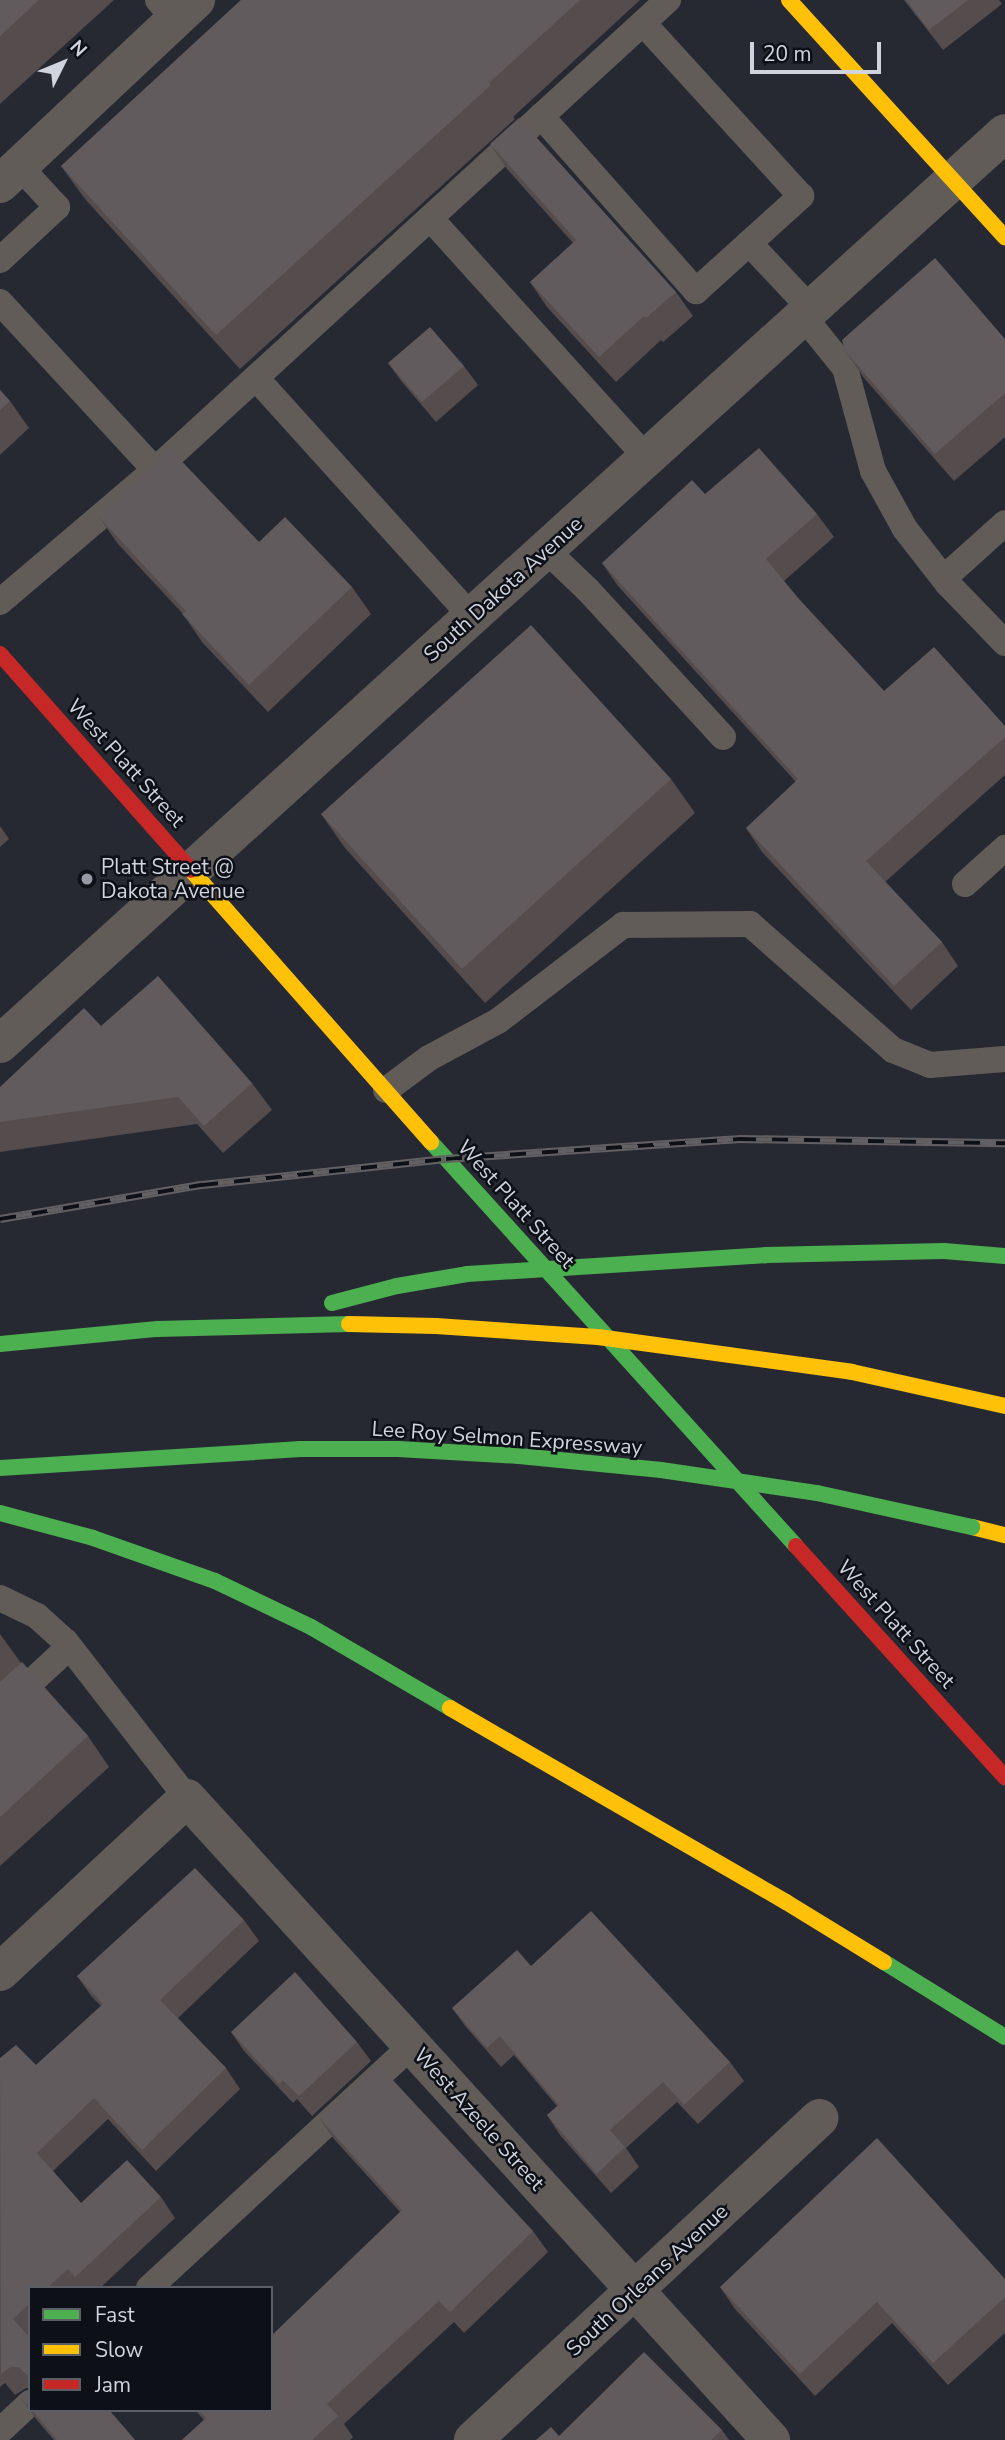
<!DOCTYPE html>
<style>
body{margin:0}
#map{position:relative;width:1005px;height:2440px;overflow:hidden;background:#272932;font-family:"Nunito Sans",sans-serif}
div>[style]{position:absolute}
.lane>*{height:26px;margin:-13px;padding:0 13px;transform-origin:13px;border-radius:13px;background:#615c58}
.street>*{height:38px;margin:-19px;padding:0 19px;transform-origin:19px;border-radius:19px;background:#615c58}
.fast>*{height:16px;margin:-8px;padding:0 8px;transform-origin:8px;border-radius:8px;background:#4caf50}
.slow>*{height:16px;margin:-8px;padding:0 8px;transform-origin:8px;border-radius:8px;background:#ffc107}
.jam>*{height:16px;margin:-8px;padding:0 8px;transform-origin:8px;border-radius:8px;background:#c62828}
.rail>*{height:8px;margin-top:-4px;transform-origin:0;background:repeating-linear-gradient(90deg,#0e1017 0 16px,#626063 0 32px);box-sizing:border-box;border-block:2px solid #626063}
.fast-bridge>*{height:16px;margin:-8px;padding:0 8px;transform-origin:8px;border-radius:8px;background:#4caf50}
.slow-bridge>*{height:16px;margin:-8px;padding:0 8px;transform-origin:8px;border-radius:8px;background:#ffc107}
.wall>*{inset:0;background:#544c4d}
.building>*{inset:0;background:#625b5d}
.dots>*{width:19px;height:19px;translate:-50% -50%;box-sizing:border-box;border:4px solid #0e1017;border-radius:50%}
span{translate:-50% -50%;white-space:nowrap;text-align:center;line-height:1.15;-webkit-text-stroke:5px #0e1017;paint-order:stroke}
.street-label{font-size:21px;color:#d0d4df}
.poi-label{font-size:21px;color:#d0d4df}
.left{translate:0 -50%;text-align:left}
.legend{position:absolute;left:28px;top:2286px;width:245px;height:126px;box-sizing:border-box;background:#0e1017;border:2px solid #5c5e67;margin:0;padding:9px 12px;list-style:none;font-size:21px;color:#d0d4df}
.legend li{display:flex;align-items:center;gap:14px;height:35px}
.legend b{width:35px;border:2px solid #5c5e67}
.north{position:absolute;left:28px;top:28px;width:70px;height:70px;-webkit-text-stroke:5px #0e1017;paint-order:stroke;rotate:47deg;font-size:19px;font-weight:700;line-height:28px;text-align:center;color:#d0d4df}
.north::after{content:'';display:block;margin:auto;width:24px;height:32px;background:#d0d4df;clip-path:polygon(50% 0,100% 100%,50% 72%,0 100%)}
.scale{position:absolute;left:750px;top:42px;width:131px;height:32px;box-sizing:border-box;border:4px solid #d0d4df;border-top:0;padding-left:9px;font-size:21px;line-height:24px;white-space:nowrap;color:#d0d4df;-webkit-text-stroke:5px #0e1017;paint-order:stroke}
</style>
<div id="map">
<div class="lane">
<div style="left:158px;top:0;width:26px;rotate:50deg"></div>
<div style="left:541px;top:116px;width:234px;rotate:48.5deg"></div>
<div style="left:696px;top:291px;width:142px;rotate:-42.1deg"></div>
<div style="left:801px;top:196px;width:234px;rotate:-132.4deg"></div>
<div style="left:430px;top:218px;width:324px;rotate:47.9deg"></div>
<div style="left:749px;top:243px;width:91px;rotate:46.8deg"></div>
<div style="left:0;top:260px;width:78px;rotate:-42.9deg"></div>
<div style="left:57px;top:207px;width:56px;rotate:-132.8deg"></div>
<div style="left:0;top:302px;width:229px;rotate:47.3deg"></div>
<div style="left:155px;top:470px;width:204px;rotate:139.6deg"></div>
<div style="left:803px;top:316px;width:67px;rotate:51.1deg"></div>
<div style="left:845px;top:368px;width:107px;rotate:74.8deg"></div>
<div style="left:873px;top:471px;width:66px;rotate:61.1deg"></div>
<div style="left:905px;top:529px;width:70px;rotate:52deg"></div>
<div style="left:948px;top:584px;width:82px;rotate:46deg"></div>
<div style="left:256px;top:378px;width:322px;rotate:47.9deg"></div>
<div style="left:155px;top:470px;width:696px;rotate:-42.5deg"></div>
<div style="left:546px;top:550px;width:57px;rotate:43.6deg"></div>
<div style="left:587px;top:589px;width:201px;rotate:47.4deg"></div>
<div style="left:944px;top:578px;width:82px;rotate:-42deg"></div>
<div style="left:965px;top:884px;width:54px;rotate:-42deg"></div>
<div style="left:386px;top:1090px;width:54px;rotate:-36.7deg"></div>
<div style="left:429px;top:1058px;width:78px;rotate:-28.2deg"></div>
<div style="left:498px;top:1021px;width:158px;rotate:-37.5deg"></div>
<div style="left:623px;top:925px;width:127px;rotate:-0.5deg"></div>
<div style="left:750px;top:924px;width:191px;rotate:41.4deg"></div>
<div style="left:893px;top:1050px;width:40px;rotate:22deg"></div>
<div style="left:930px;top:1065px;width:75px;rotate:-4.6deg"></div>
<div style="left:0;top:1598px;width:41px;rotate:25.9deg"></div>
<div style="left:37px;top:1616px;width:39px;rotate:42deg"></div>
<div style="left:66px;top:1642px;width:197px;rotate:52.2deg"></div>
<div style="left:0;top:1711px;width:94px;rotate:-42.8deg"></div>
<div style="left:149px;top:2288px;width:358px;rotate:-42.7deg"></div>
<div style="left:0;top:2431px;width:41px;rotate:-43deg"></div>
</div>
<div class="street">
<div style="left:0;top:184px;width:269px;rotate:-43.2deg"></div>
<div style="left:0;top:1044px;width:1356px;rotate:-42.19deg"></div>
<div style="left:0;top:1972px;width:255px;rotate:-42.9deg"></div>
<div style="left:187px;top:1798px;width:868px;rotate:47.71deg"></div>
<div style="left:473px;top:2440px;width:473px;rotate:-42.9deg"></div>
</div>
<div class="fast">
<div style="left:431px;top:1142px;width:544px;rotate:47.9deg"></div>
<div style="left:766px;top:1255px;width:178px;rotate:-1.3deg"></div>
<div style="left:944px;top:1251px;width:61px;rotate:4.7deg"></div>
<div style="left:0;top:1344px;width:158px;rotate:-5.5deg"></div>
<div style="left:157px;top:1329px;width:192px;rotate:-1.5deg"></div>
<div style="left:0;top:1468px;width:301px;rotate:-3.6deg"></div>
<div style="left:300px;top:1449px;width:98px"></div>
<div style="left:398px;top:1449px;width:121px;rotate:3.3deg"></div>
<div style="left:0;top:1513px;width:96px;rotate:15deg"></div>
<div style="left:93px;top:1538px;width:129px;rotate:19.4deg"></div>
<div style="left:215px;top:1581px;width:106px;rotate:25.6deg"></div>
<div style="left:311px;top:1627px;width:161px;rotate:30.2deg"></div>
<div style="left:884px;top:1962px;width:142px;rotate:31.8deg"></div>
</div>
<div class="slow">
<div style="left:789px;top:0;width:321px;rotate:47.7deg"></div>
<div style="left:191px;top:870px;width:363px;rotate:48.6deg"></div>
<div style="left:852px;top:1372px;width:157px;rotate:12.5deg"></div>
<div style="left:972px;top:1527px;width:34px;rotate:14deg"></div>
<div style="left:450px;top:1708px;width:388px;rotate:30deg"></div>
<div style="left:786px;top:1902px;width:115px;rotate:31.5deg"></div>
</div>
<div class="jam">
<div style="left:0;top:654px;width:288px;rotate:48.5deg"></div>
<div style="left:796px;top:1546px;width:312px;rotate:47.9deg"></div>
</div>
<div class="rail">
<div style="left:0;top:1219px;width:205px;rotate:-9.6deg"></div>
<div style="left:202px;top:1185px;width:245px;rotate:-6.1deg"></div>
<div style="left:446px;top:1159px;width:295px;rotate:-3.9deg"></div>
<div style="left:740px;top:1139px;width:265px;rotate:0.9deg"></div>
</div>
<div class="fast-bridge">
<div style="left:332px;top:1303px;width:67px;rotate:-14.7deg"></div>
<div style="left:397px;top:1286px;width:71px;rotate:-9.7deg"></div>
<div style="left:467px;top:1274px;width:300px;rotate:-3.6deg"></div>
<div style="left:519px;top:1456px;width:143px;rotate:5.6deg"></div>
<div style="left:661px;top:1470px;width:158px;rotate:8.4deg"></div>
<div style="left:817px;top:1493px;width:159px;rotate:12.4deg"></div>
</div>
<div class="slow-bridge">
<div style="left:349px;top:1324px;width:87px;rotate:1.3deg"></div>
<div style="left:436px;top:1326px;width:162px;rotate:3.9deg"></div>
<div style="left:598px;top:1337px;width:256px;rotate:7.8deg"></div>
</div>
<div class="wall">
<div style="clip-path:polygon(0 0,114px 0,0 104px)"></div>
<div style="clip-path:polygon(241px 0,640px 0,513px 117px,515px 119px,240px 369px,85px 199px,61px 166px)"></div>
<div style="clip-path:polygon(904px 0,999px 0,1002px 4px,943px 50px)"></div>
<div style="clip-path:polygon(490px 144px,676px 292px,693px 316px,663px 342px,661px 340px,616px 382px,547px 307px,530px 282px,573px 243px,507px 169px)"></div>
<div style="clip-path:polygon(1005px 339px,1005px 437px,954px 481px,864px 378px,845px 351px)"></div>
<div style="clip-path:polygon(388px 363px,464px 366px,478px 385px,436px 422px,402px 382px)"></div>
<div style="clip-path:polygon(0 390px,10px 401px,29px 428px,0 455px)"></div>
<div style="clip-path:polygon(705px 494px,817px 514px,834px 537px,784px 581px,798px 598px,884px 691px,1005px 726px,1005px 775px,885px 882px,942px 942px,958px 966px,911px 1010px,762px 852px,746px 828px,796px 782px,618px 586px,602px 563px)"></div>
<div style="clip-path:polygon(99px 517px,259px 542px,352px 587px,371px 614px,268px 712px,202px 642px,183px 614px,118px 544px)"></div>
<div style="clip-path:polygon(671px 779px,695px 813px,485px 1003px,345px 848px,321px 814px)"></div>
<div style="clip-path:polygon(0 826px,9px 839px,0 847px)"></div>
<div style="clip-path:polygon(101px 1026px,252px 1083px,272px 1110px,223px 1153px,197px 1124px,0 1152px,0 1122px)"></div>
<div style="clip-path:polygon(0 1634px,21px 1663px,88px 1736px,109px 1767px,0 1866px)"></div>
<div style="clip-path:polygon(244px 1920px,259px 1941px,178px 2018px,226px 2068px,240px 2089px,156px 2171px,108px 2119px,53px 2171px,81px 2203px,161px 2197px,175px 2218px,100px 2288px,30px 2288px,30px 2388px,26px 2388px,15px 2395px,5px 2383px,0 2387px,0 2058px,36px 2065px,101px 2006px,92px 1997px,77px 1976px)"></div>
<div style="clip-path:polygon(531px 1966px,730px 2062px,744px 2081px,698px 2124px,677px 2102px,626px 2148px,639px 2167px,611px 2193px,560px 2135px,547px 2115px,557px 2106px,514px 2055px,501px 2067px,466px 2027px,452px 2008px)"></div>
<div style="clip-path:polygon(231px 2032px,357px 2042px,371px 2061px,312px 2116px,297px 2099px,293px 2103px,244px 2051px)"></div>
<div style="clip-path:polygon(319px 2118px,533px 2231px,548px 2252px,464px 2333px,454px 2322px,344px 2424px,353px 2437px,350px 2440px,182px 2440px,204px 2420px,195px 2410px,271px 2410px,400px 2212px,334px 2139px)"></div>
<div style="clip-path:polygon(1005px 2279px,1005px 2333px,948px 2385px,892px 2323px,815px 2396px,735px 2309px,720px 2287px)"></div>
<div style="clip-path:polygon(30px 2388px,30px 2410px,109px 2410px,135px 2440px,54px 2440px,36px 2419px,21px 2398px)"></div>
<div style="clip-path:polygon(722px 2430px,729px 2440px,536px 2440px,559px 2436px)"></div>
</div>
<div class="building">
<div style="clip-path:polygon(0 0,39px 0,0 36px)"></div>
<div style="clip-path:polygon(241px 0,580px 0,489px 83px,491px 85px,216px 335px,61px 166px)"></div>
<div style="clip-path:polygon(906px 0,968px 0,929px 30px)"></div>
<div style="clip-path:polygon(519px 118px,676px 292px,646px 318px,644px 316px,599px 357px,530px 282px,576px 240px,490px 144px)"></div>
<div style="clip-path:polygon(935px 258px,1005px 339px,1005px 393px,935px 454px,845px 351px,842px 340px)"></div>
<div style="clip-path:polygon(430px 327px,464px 366px,422px 402px,388px 363px)"></div>
<div style="clip-path:polygon(0 390px,10px 401px,0 410px)"></div>
<div style="clip-path:polygon(759px 448px,817px 514px,766px 559px,798px 598px,884px 691px,934px 647px,1005px 726px,1005px 737px,866px 861px,942px 942px,894px 986px,746px 828px,798px 779px,602px 563px,692px 480px,705px 494px)"></div>
<div style="clip-path:polygon(170px 449px,259px 542px,285px 517px,352px 587px,249px 685px,182px 614px,186px 611px,99px 517px)"></div>
<div style="clip-path:polygon(531px 625px,671px 779px,462px 969px,321px 814px)"></div>
<div style="clip-path:polygon(158px 976px,252px 1083px,204px 1126px,178px 1097px,0 1122px,0 1087px,84px 1008px,101px 1026px)"></div>
<div style="clip-path:polygon(22px 1662px,88px 1736px,0 1817px,0 1682px)"></div>
<div style="clip-path:polygon(195px 1868px,244px 1920px,160px 2000px,226px 2068px,142px 2150px,94px 2098px,37px 2153px,81px 2203px,127px 2160px,161px 2197px,75px 2277px,68px 2269px,47px 2288px,30px 2288px,30px 2303px,13px 2319px,30px 2338px,30px 2378px,19px 2367px,11px 2367px,1px 2374px,0 2058px,16px 2045px,36px 2065px,103px 2004px,77px 1976px)"></div>
<div style="clip-path:polygon(591px 1911px,730px 2062px,684px 2105px,663px 2082px,610px 2130px,625px 2147px,597px 2174px,547px 2115px,559px 2105px,500px 2036px,487px 2048px,452px 2008px,517px 1950px,531px 1966px)"></div>
<div style="clip-path:polygon(295px 1972px,357px 2042px,299px 2096px,283px 2080px,279px 2084px,231px 2032px)"></div>
<div style="clip-path:polygon(378px 2064px,533px 2231px,450px 2312px,439px 2301px,327px 2404px,338px 2416px,312px 2440px,182px 2440px,206px 2418px,199px 2410px,271px 2410px,271px 2336px,402px 2210px,319px 2118px)"></div>
<div style="clip-path:polygon(877px 2138px,1005px 2279px,1005px 2297px,933px 2363px,877px 2302px,800px 2374px,720px 2287px)"></div>
<div style="clip-path:polygon(644px 2352px,722px 2430px,711px 2440px,536px 2440px,551px 2427px,559px 2436px)"></div>
<div style="clip-path:polygon(30px 2388px,30px 2408px,21px 2398px)"></div>
<div style="clip-path:polygon(32px 2410px,109px 2410px,135px 2440px,57px 2440px)"></div>
</div>
<div class="dots">
<div style="left:87px;top:879px;background:#9598a2"></div>
</div>
<div class="street-label">
<span style="left:503px;top:589px;rotate:-42deg">South Dakota Avenue</span>
<span style="left:126px;top:763px;rotate:48deg">West Platt Street</span>
<span style="left:516px;top:1204px;rotate:48deg">West Platt Street</span>
<span style="left:507px;top:1438px;rotate:4deg">Lee Roy Selmon Expressway</span>
<span style="left:896px;top:1624px;rotate:48deg">West Platt Street</span>
<span style="left:479px;top:2119px;rotate:48deg">West Azeele Street</span>
<span style="left:647px;top:2280px;rotate:-43deg">South Orleans Avenue</span>
</div>
<div class="poi-label">
<span class="left" style="left:101px;top:879px">Platt Street @<br>Dakota Avenue</span>
</div>
<ul class="legend">
<li><b style="height:9px;background:#4caf50"></b>Fast</li>
<li><b style="height:9px;background:#ffc107"></b>Slow</li>
<li><b style="height:9px;background:#c62828"></b>Jam</li>
</ul>
<div class="north">N</div>
<div class="scale">20 m</div>
</div>
